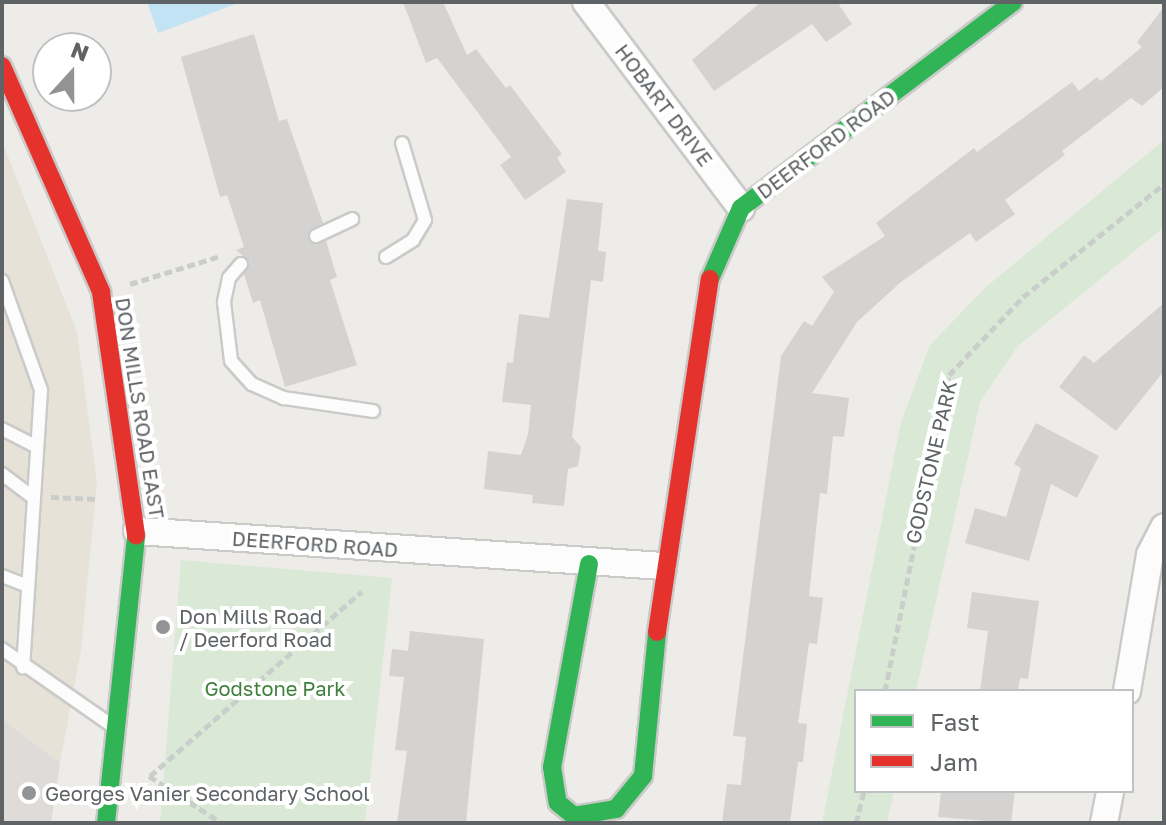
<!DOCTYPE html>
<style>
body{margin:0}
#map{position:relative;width:1166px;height:825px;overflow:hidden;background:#eeece9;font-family:"Golos Text",sans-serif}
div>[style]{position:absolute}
.commercial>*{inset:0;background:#e6e2d8}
.education>*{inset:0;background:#dedbd8}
.green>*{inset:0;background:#dae8d6}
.water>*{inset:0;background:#c2e3f4}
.building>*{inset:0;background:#d5d3d2}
.path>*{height:5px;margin-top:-2.5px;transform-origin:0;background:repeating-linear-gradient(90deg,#cacecb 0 8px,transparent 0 12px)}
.roads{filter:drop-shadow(2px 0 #cacac9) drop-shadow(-2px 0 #cacac9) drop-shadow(0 2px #cacac9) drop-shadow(0 -2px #cacac9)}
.lane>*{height:12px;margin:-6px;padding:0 6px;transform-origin:6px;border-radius:6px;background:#fcfcfc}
.street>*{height:26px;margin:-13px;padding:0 13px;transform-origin:13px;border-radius:13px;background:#fcfcfc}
.fast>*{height:18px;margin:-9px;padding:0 9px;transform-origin:9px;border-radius:9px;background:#30b455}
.jam>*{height:18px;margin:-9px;padding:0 9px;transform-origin:9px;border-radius:9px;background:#e5322d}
.dots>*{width:22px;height:22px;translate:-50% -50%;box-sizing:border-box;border:4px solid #fff;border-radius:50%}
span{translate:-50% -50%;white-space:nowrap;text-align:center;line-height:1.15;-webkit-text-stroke:8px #fff;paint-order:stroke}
.street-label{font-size:20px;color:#5f6366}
.poi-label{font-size:20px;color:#5f6366}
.left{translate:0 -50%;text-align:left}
.park-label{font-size:20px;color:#40803d}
.frame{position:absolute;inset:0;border:4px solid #5f6366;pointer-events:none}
.legend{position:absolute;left:854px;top:689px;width:280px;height:104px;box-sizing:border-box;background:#fff;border:2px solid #bfc1c2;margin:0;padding:10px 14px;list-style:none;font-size:24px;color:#5f6366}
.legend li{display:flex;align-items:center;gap:16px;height:40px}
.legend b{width:40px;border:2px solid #bfc1c2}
.north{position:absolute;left:32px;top:32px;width:80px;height:80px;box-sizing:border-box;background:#fff;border:2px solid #bfc1c2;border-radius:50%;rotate:21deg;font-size:22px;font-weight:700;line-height:32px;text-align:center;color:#5f6366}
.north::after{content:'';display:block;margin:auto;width:28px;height:36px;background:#919394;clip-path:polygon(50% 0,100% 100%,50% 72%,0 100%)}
</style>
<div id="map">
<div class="commercial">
<div style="clip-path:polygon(2px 141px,77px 332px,97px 482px,81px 650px,60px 763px,2px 719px)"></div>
</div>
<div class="education">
<div style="clip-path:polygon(2px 719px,60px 763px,51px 823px,2px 823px)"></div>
</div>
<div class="green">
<div style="clip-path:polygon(1164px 140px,1164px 227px,1018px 346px,980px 402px,916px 691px,856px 691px,856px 791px,894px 791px,887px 823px,822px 823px,901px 422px,930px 345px,986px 287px)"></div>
<div style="clip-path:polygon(181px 560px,392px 578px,365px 823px,160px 823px)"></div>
</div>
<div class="water">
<div style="clip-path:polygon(147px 2px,241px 2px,158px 33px)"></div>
</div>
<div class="building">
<div style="clip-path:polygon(403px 2px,443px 2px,467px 55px,476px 49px,506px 88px,510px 85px,562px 154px,557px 158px,566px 172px,525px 200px,500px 165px,511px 157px,437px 58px,426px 63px)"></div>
<div style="clip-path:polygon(761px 2px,843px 2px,839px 5px,852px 24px,826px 42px,812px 24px,714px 91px,692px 60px)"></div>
<div style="clip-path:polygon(1164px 7px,1164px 87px,1142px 106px,1131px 98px,1062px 151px,1065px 155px,1005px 200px,1015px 214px,976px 242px,970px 233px,901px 282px,857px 322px,812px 393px,849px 398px,844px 437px,833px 436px,827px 494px,820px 493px,809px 596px,823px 598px,817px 644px,809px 643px,798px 723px,807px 724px,803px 762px,798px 762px,790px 823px,722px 823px,727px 784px,741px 785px,746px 737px,733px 736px,781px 356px,804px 321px,812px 326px,834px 292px,822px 277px,885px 236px,876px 223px,974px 148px,977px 152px,1072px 82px,1079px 91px,1097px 77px,1101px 81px,1142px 47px,1137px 42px)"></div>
<div style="clip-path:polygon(254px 34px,279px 121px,287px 119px,323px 223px,309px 230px,308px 239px,326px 241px,337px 277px,330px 280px,357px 365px,285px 387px,260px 300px,253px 303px,244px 274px,250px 262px,236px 250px,244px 247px,227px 195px,220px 197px,181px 57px)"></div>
<div style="clip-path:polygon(567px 199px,603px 203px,598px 251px,606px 252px,603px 282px,591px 280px,572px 437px,581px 447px,578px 466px,568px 469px,564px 506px,532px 503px,533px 495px,484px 489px,488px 451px,521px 455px,528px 434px,531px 405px,502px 402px,507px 362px,513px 363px,519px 314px,549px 318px)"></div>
<div style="clip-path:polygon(1164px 303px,1164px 371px,1116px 431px,1059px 387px,1084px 355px,1094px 363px)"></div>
<div style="clip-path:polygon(1036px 423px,1099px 456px,1077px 498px,1051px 484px,1029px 561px,965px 543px,975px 508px,1006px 517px,1021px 468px,1014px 464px)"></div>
<div style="clip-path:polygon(972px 592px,1039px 601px,1028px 679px,1020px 678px,1018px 691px,980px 691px,988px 631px,967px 628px)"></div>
<div style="clip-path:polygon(410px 631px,484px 639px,466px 823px,397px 823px,407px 751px,395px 750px,404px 677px,389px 676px,392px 649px,408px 651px)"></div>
<div style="clip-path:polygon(941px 791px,1015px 791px,1011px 823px,938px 817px)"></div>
</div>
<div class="path">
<div style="left:130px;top:284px;width:94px;rotate:-17.3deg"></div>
<div style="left:51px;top:497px;width:47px;rotate:2.4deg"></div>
<div style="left:885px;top:691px;width:322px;rotate:-78.6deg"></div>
<div style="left:949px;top:375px;width:108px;rotate:-46.5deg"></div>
<div style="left:1023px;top:297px;width:181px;rotate:-38.7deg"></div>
<div style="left:149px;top:776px;width:87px;rotate:32.8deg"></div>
<div style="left:150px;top:776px;width:281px;rotate:-41.1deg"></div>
<div style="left:856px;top:823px;width:33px;rotate:-76deg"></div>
</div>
<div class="roads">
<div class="lane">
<div style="left:316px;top:236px;width:40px;rotate:-25deg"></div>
<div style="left:386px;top:257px;width:32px;rotate:-32deg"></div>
<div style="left:413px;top:240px;width:23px;rotate:-59deg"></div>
<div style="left:425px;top:220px;width:80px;rotate:-106.6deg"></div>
<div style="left:241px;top:264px;width:18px;rotate:131deg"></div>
<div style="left:229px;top:278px;width:25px;rotate:102deg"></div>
<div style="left:224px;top:302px;width:59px;rotate:83.2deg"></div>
<div style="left:231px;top:361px;width:31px;rotate:48deg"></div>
<div style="left:252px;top:384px;width:35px;rotate:24deg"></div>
<div style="left:284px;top:398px;width:90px;rotate:8.3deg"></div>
<div style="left:2px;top:281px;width:116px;rotate:70.3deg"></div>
<div style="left:41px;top:390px;width:278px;rotate:93.7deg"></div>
<div style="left:2px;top:429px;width:36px;rotate:27deg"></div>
<div style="left:2px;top:474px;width:38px;rotate:37deg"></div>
<div style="left:2px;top:576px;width:28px;rotate:21deg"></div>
<div style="left:2px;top:649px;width:133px;rotate:34.9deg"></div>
</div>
<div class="street">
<div style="left:586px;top:2px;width:258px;rotate:53deg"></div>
<div style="left:137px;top:531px;width:527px;rotate:3.81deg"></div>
<div style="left:1127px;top:691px;width:138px;rotate:-80.4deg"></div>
<div style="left:1150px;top:555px;width:31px;rotate:-63deg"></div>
<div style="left:1104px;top:823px;width:33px;rotate:-79deg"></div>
</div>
<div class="fast">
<div style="left:710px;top:279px;width:77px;rotate:-66.4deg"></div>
<div style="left:741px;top:208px;width:341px;rotate:-37.1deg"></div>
<div style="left:589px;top:564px;width:206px;rotate:100.3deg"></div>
<div style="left:552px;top:767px;width:36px;rotate:81deg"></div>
<div style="left:558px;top:803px;width:21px;rotate:39deg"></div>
<div style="left:574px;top:816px;width:43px;rotate:-9.5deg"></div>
<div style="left:616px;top:809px;width:43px;rotate:-50.7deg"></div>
<div style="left:643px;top:776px;width:145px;rotate:-84.4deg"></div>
<div style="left:106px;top:823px;width:289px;rotate:-84deg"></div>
</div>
<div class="jam">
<div style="left:2px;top:66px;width:247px;rotate:66.3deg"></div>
<div style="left:101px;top:292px;width:246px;rotate:81.8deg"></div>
<div style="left:657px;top:632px;width:357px;rotate:-81.5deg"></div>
</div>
</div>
<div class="dots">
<div style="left:163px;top:627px;background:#919394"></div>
<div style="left:29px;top:793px;background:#919394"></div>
</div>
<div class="street-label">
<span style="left:664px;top:105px;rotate:53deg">HOBART DRIVE</span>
<span style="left:826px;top:144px;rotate:-37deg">DEERFORD ROAD</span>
<span style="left:140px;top:408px;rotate:81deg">DON MILLS ROAD EAST</span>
<span style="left:931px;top:462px;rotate:-77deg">GODSTONE PARK</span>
<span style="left:315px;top:544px;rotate:4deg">DEERFORD ROAD</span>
</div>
<div class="poi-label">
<span class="left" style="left:179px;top:628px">Don Mills Road<br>/ Deerford Road</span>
<span class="left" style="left:45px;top:793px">Georges Vanier Secondary School</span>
</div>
<div class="park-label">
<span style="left:275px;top:688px">Godstone Park</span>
</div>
<div class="frame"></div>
<ul class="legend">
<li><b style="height:10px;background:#30b455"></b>Fast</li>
<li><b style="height:10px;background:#e5322d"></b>Jam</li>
</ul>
<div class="north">N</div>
</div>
